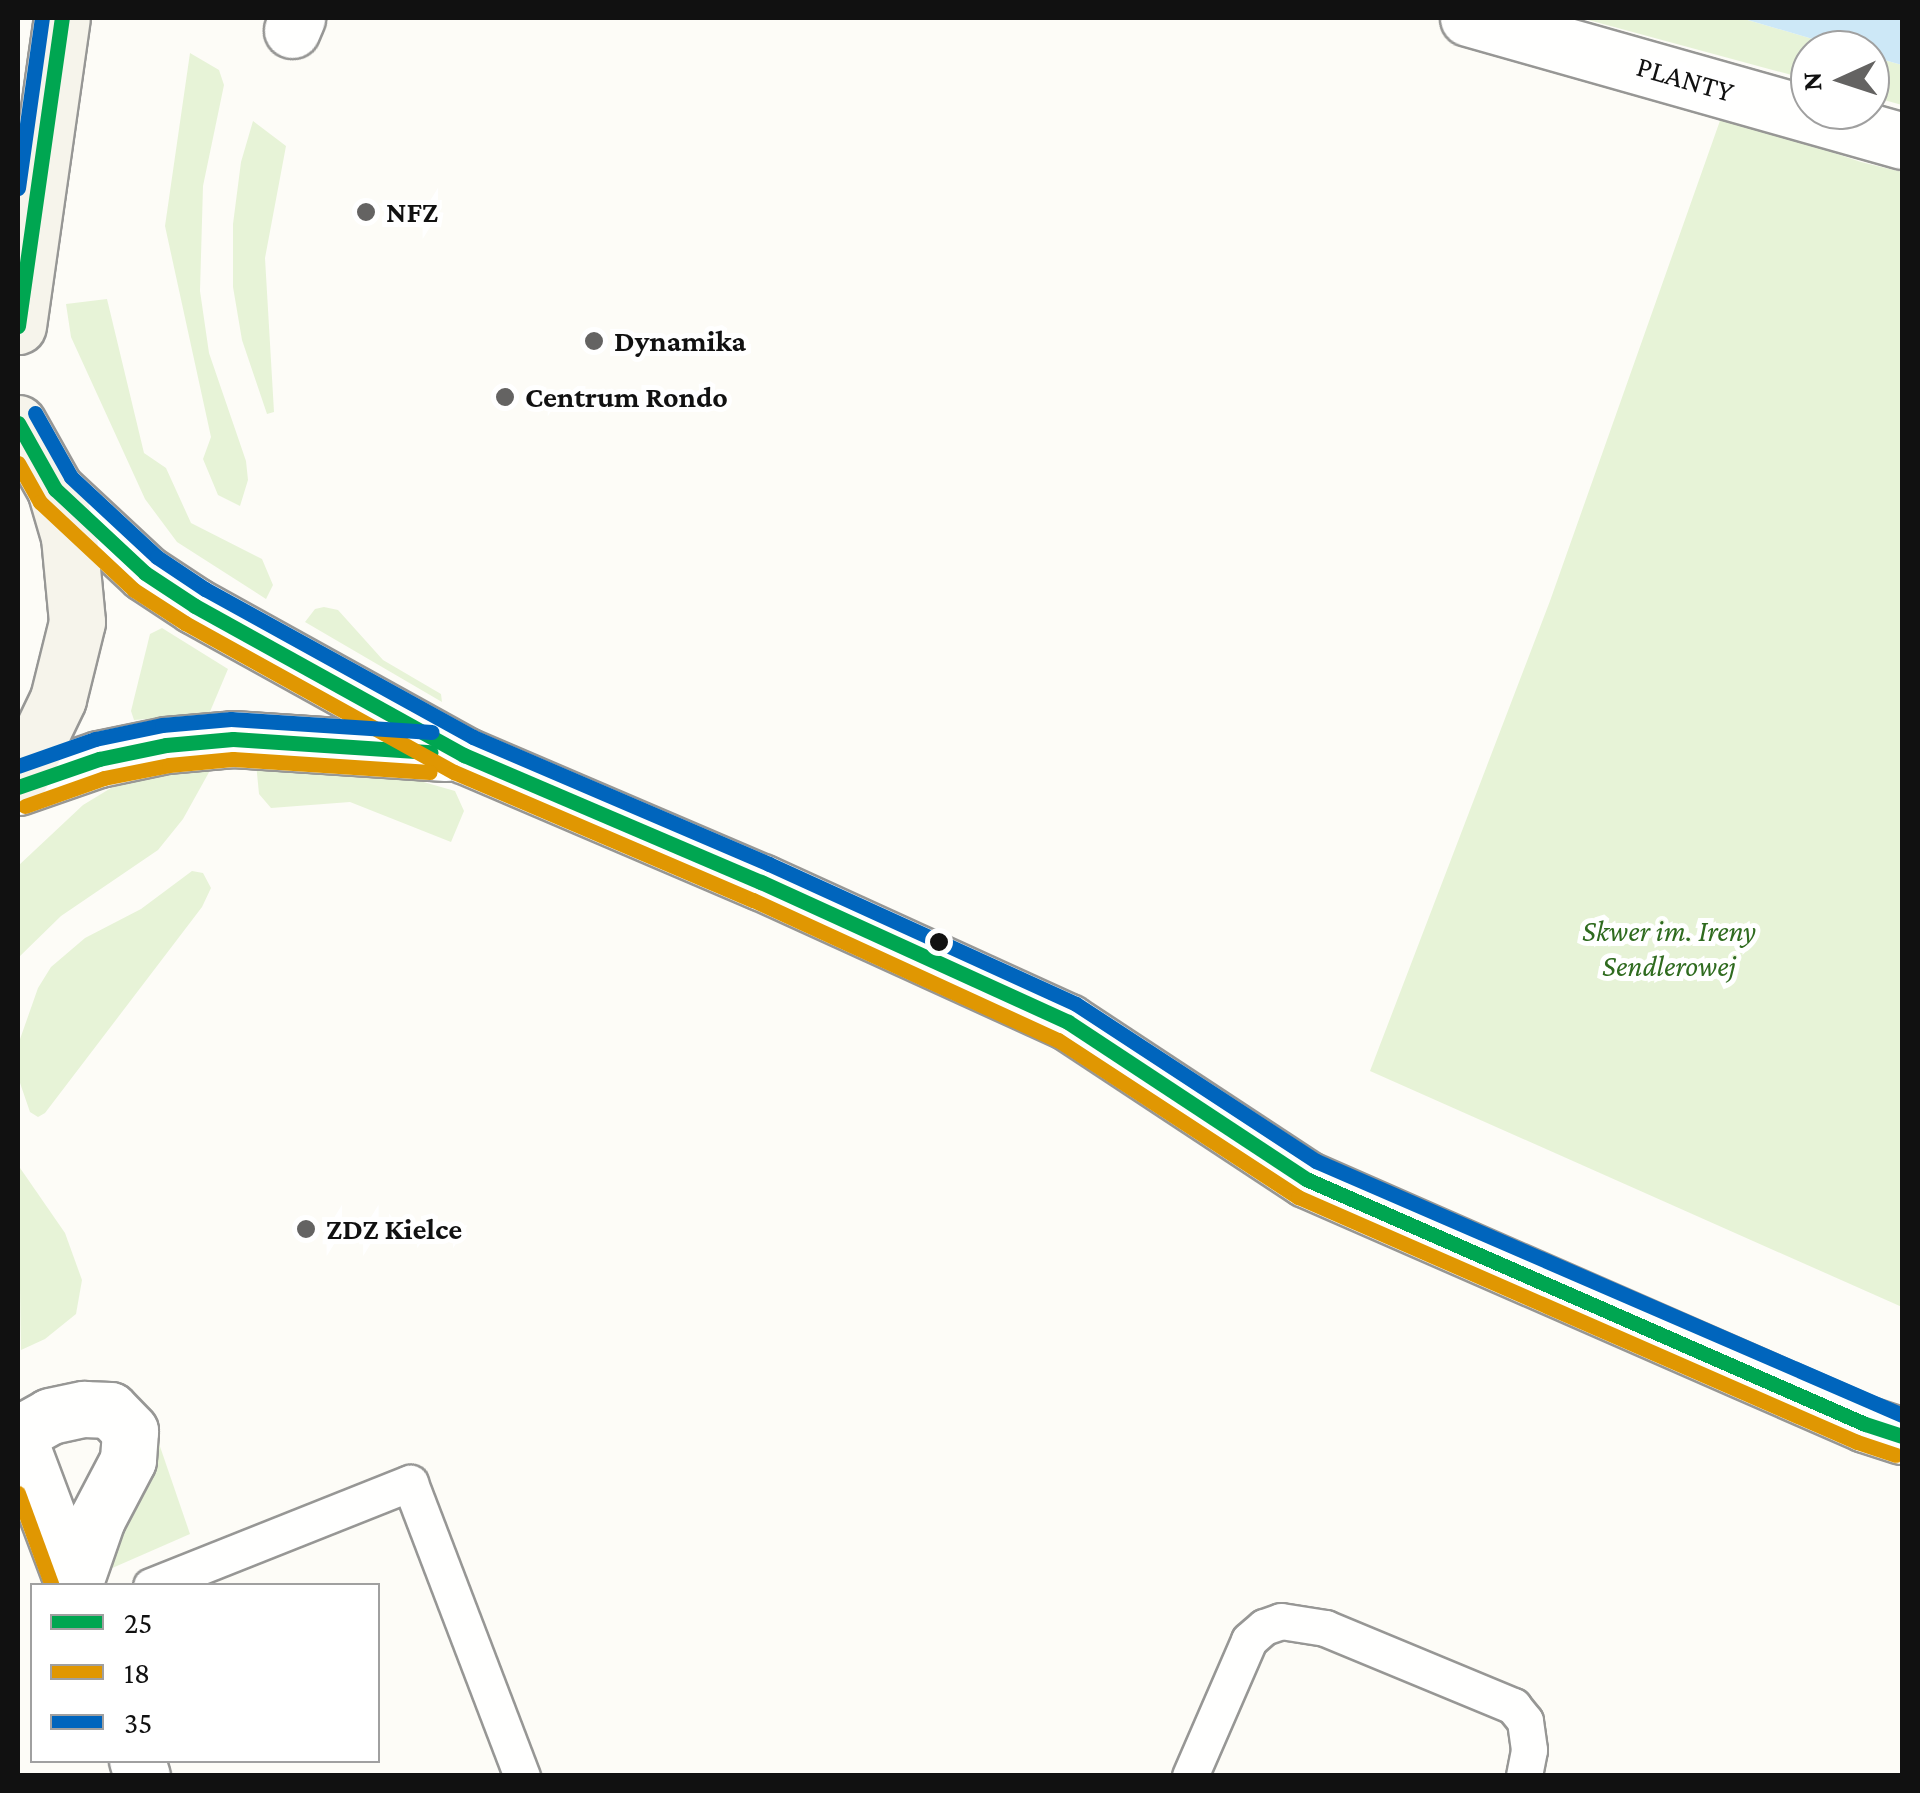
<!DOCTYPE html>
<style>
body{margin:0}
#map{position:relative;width:1920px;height:1793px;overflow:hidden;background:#fdfcf7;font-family:"Crimson Pro",serif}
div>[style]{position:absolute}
.green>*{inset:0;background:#e7f3d7}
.water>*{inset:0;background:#cde8f7}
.roads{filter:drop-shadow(2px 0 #979795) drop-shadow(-2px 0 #979795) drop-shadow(0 2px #979795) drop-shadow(0 -2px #979795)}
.lane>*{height:35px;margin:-17.5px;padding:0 17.5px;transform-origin:17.5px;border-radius:17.5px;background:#fffffe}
.street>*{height:55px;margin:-27.5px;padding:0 27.5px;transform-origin:27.5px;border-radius:27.5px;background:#fffffe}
.secondary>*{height:55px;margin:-27.5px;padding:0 27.5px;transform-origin:27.5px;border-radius:27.5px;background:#f6f4eb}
.bus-1>*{height:15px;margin:-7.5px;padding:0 7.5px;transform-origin:7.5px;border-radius:7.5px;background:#00a651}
.bus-2>*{height:15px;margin:-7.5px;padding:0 7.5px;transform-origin:7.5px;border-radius:7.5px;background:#e09702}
.bus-3>*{height:15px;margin:-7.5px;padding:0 7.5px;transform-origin:7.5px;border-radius:7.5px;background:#0065bd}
.dots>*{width:28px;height:28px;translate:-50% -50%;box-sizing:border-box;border:5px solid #fff;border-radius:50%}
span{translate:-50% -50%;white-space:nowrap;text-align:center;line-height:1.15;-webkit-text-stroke:10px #fff;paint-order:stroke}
.street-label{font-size:30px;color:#111}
.poi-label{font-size:30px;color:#111;font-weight:700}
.left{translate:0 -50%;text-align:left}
.park-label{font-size:30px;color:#2f6b1f;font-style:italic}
.frame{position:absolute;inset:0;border:20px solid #111;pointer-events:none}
.legend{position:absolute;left:30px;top:1583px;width:350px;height:180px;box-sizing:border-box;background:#fff;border:2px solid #a0a0a0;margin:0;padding:12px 18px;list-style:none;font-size:30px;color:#111}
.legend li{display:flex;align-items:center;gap:20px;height:50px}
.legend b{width:50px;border:2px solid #a0a0a0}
.north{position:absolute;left:1790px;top:30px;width:100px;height:100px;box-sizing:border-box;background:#fff;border:2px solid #a0a0a0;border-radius:50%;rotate:267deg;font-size:28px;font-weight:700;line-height:40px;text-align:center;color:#111}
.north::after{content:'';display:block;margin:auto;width:35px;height:45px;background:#646362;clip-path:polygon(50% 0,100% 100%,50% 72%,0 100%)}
</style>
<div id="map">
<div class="green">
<div style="clip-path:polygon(1581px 18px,1741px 18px,1850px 50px,1810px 50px,1810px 80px)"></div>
<div style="clip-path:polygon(190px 53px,219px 70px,224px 85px,203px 186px,200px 291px,209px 353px,246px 461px,248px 480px,240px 506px,218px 495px,203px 459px,211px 437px,165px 226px)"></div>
<div style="clip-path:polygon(1870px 56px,1902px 65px,1902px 105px,1870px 96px)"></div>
<div style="clip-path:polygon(1722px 115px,1861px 162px,1902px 172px,1902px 1307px,1370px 1071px,1550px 601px)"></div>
<div style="clip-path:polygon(253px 121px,286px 146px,265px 258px,274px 412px,267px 414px,242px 340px,233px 287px,233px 224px,241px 162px)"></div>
<div style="clip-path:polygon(107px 299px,144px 453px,166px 468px,191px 523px,262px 559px,273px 585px,266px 599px,177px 542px,145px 499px,71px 337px,66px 304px)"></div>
<div style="clip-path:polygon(324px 607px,338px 610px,383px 660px,441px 694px,442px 702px,305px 622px,315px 609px)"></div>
<div style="clip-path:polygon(162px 628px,228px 669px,209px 714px,134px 720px,131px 711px,150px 634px)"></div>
<div style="clip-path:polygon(256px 763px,392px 773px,455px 791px,464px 811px,451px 842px,350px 802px,271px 808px,259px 794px)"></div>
<div style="clip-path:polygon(213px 765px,183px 819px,158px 850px,61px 916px,18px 958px,18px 866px,83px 805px,111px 788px,140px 777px)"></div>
<div style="clip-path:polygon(192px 871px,203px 873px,211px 888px,202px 907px,45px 1113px,38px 1117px,30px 1112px,20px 1083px,19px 1042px,38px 988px,51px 967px,85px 938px,141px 909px)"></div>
<div style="clip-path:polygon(18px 1165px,65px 1233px,82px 1280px,76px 1314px,45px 1339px,21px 1350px)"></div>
<div style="clip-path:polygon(154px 1429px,190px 1534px,110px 1569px,106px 1566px)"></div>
</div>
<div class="water">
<div style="clip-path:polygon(1741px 18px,1902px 19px,1902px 65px,1870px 56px,1870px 50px,1850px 50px)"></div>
</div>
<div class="roads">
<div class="lane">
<div style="left:151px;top:1586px;width:279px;rotate:-21.7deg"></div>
<div style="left:410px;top:1483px;width:314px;rotate:69.1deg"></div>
<div style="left:1190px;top:1776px;width:148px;rotate:-66.5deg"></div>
<div style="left:1249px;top:1640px;width:20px;rotate:-41deg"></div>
<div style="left:1264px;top:1627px;width:18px;rotate:-19deg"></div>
<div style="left:1281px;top:1621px;width:45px;rotate:9deg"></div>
<div style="left:1325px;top:1628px;width:204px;rotate:22.5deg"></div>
<div style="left:1513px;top:1706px;width:19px;rotate:51deg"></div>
<div style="left:1525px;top:1721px;width:29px;rotate:82deg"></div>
<div style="left:1529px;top:1750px;width:26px;rotate:101deg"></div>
</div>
<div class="street">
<div style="left:1468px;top:18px;width:451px;rotate:15.8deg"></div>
<div style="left:292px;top:30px;width:13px;rotate:-67deg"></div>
<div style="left:55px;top:489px;width:123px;rotate:43deg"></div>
<div style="left:145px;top:573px;width:60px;rotate:33.4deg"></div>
<div style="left:195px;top:606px;width:308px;rotate:29deg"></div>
<div style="left:464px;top:755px;width:323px;rotate:23.2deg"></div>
<div style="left:761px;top:882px;width:337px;rotate:24.5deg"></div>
<div style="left:1068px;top:1022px;width:285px;rotate:33.4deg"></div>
<div style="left:1306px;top:1179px;width:610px;rotate:23.67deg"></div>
<div style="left:1865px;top:1424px;width:39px;rotate:18deg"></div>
<div style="left:18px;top:787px;width:86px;rotate:-19.1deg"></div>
<div style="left:99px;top:759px;width:68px;rotate:-11.8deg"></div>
<div style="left:166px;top:745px;width:67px;rotate:-5.1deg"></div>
<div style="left:233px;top:739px;width:213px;rotate:3.8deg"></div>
<div style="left:18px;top:1434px;width:37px;rotate:-29deg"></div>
<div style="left:50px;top:1416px;width:35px;rotate:-12deg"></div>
<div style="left:84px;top:1409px;width:26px;rotate:2deg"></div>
<div style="left:110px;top:1410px;width:29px;rotate:46deg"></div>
<div style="left:130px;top:1431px;width:29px;rotate:94deg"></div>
<div style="left:128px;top:1460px;width:67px;rotate:117.7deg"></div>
<div style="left:97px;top:1519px;width:70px;rotate:109.2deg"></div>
<div style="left:18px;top:1437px;width:159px;rotate:69.4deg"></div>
<div style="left:137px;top:1760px;width:17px;rotate:73deg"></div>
</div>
<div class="secondary">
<div style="left:18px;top:326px;width:311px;rotate:-81.9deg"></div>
<div style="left:18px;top:423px;width:76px;rotate:60.7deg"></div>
<div style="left:55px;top:489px;width:50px;rotate:73.7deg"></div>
<div style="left:69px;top:537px;width:85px;rotate:84.6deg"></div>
<div style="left:77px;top:622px;width:79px;rotate:103.9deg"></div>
<div style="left:58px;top:699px;width:92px;rotate:115.7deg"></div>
</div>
</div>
<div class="bus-1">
<div style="left:18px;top:326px;width:311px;rotate:-81.9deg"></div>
<div style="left:18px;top:423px;width:76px;rotate:60.7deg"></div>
<div style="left:55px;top:489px;width:123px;rotate:43deg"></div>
<div style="left:145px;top:573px;width:60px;rotate:33.4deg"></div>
<div style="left:195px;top:606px;width:308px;rotate:29deg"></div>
<div style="left:464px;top:755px;width:323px;rotate:23.2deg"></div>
<div style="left:761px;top:882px;width:337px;rotate:24.5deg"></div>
<div style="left:1068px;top:1022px;width:285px;rotate:33.4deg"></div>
<div style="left:1306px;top:1179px;width:610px;rotate:23.67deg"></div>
<div style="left:1865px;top:1424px;width:39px;rotate:18deg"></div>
<div style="left:18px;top:787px;width:86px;rotate:-19.1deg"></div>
<div style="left:99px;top:759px;width:68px;rotate:-11.8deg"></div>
<div style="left:166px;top:745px;width:67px;rotate:-5.1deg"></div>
<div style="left:233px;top:739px;width:198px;rotate:3.8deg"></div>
</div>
<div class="bus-2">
<div style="left:18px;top:463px;width:45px;rotate:60.6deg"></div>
<div style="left:40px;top:502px;width:129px;rotate:43.1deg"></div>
<div style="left:134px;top:590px;width:61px;rotate:32.9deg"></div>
<div style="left:185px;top:623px;width:308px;rotate:29deg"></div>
<div style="left:454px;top:772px;width:325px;rotate:23.2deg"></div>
<div style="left:753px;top:900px;width:336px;rotate:24.7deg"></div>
<div style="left:1058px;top:1040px;width:287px;rotate:33.2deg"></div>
<div style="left:1298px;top:1197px;width:610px;rotate:23.67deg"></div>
<div style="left:1857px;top:1442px;width:41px;rotate:18.4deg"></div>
<div style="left:25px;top:806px;width:84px;rotate:-19.5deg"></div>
<div style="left:104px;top:778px;width:66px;rotate:-11.3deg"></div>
<div style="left:169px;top:765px;width:64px;rotate:-5.4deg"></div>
<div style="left:233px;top:759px;width:197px;rotate:3.8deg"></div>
<div style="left:18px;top:1493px;width:99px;rotate:69.9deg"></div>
</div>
<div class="bus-3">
<div style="left:18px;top:188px;width:172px;rotate:-82deg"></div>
<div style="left:35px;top:413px;width:73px;rotate:60.6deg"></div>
<div style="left:71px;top:477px;width:117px;rotate:42.9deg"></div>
<div style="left:157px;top:557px;width:58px;rotate:33.7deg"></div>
<div style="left:205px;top:589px;width:306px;rotate:28.9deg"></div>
<div style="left:473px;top:737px;width:322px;rotate:23.2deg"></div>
<div style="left:769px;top:864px;width:337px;rotate:24.5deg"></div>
<div style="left:1076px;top:1004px;width:287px;rotate:33.2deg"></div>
<div style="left:1316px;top:1161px;width:639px;rotate:23.43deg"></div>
<div style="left:18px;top:766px;width:82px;rotate:-19.3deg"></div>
<div style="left:95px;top:739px;width:68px;rotate:-11.8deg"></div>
<div style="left:162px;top:725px;width:69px;rotate:-5deg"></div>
<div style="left:231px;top:719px;width:201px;rotate:3.7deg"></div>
</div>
<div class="dots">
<div style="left:366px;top:212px;background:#646362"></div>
<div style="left:594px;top:341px;background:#646362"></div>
<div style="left:505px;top:397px;background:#646362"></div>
<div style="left:939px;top:942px;background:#111"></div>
<div style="left:306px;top:1229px;background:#646362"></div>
</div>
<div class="street-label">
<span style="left:1685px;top:79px;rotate:16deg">PLANTY</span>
</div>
<div class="poi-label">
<span class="left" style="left:386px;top:212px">NFZ</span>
<span class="left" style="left:614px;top:341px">Dynamika</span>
<span class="left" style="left:525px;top:397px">Centrum Rondo</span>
<span class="left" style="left:326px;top:1229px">ZDZ Kielce</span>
</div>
<div class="park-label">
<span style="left:1669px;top:948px">Skwer im. Ireny<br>Sendlerowej</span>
</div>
<div class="frame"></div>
<ul class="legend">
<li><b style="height:12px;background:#00a651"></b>25</li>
<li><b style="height:12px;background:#e09702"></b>18</li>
<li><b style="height:12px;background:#0065bd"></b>35</li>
</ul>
<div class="north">N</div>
</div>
